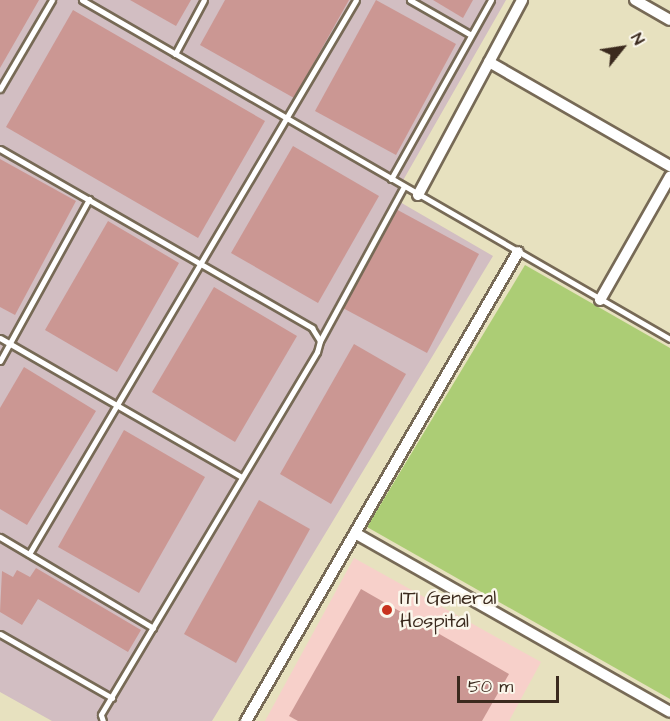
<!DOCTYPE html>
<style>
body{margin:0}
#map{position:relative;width:670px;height:721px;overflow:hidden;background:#e7e1bf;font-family:"Architects Daughter",sans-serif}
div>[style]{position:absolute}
.built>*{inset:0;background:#f7d0ca}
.industrial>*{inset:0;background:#d2bec2}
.green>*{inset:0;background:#accd75}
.building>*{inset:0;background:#cb9793}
.roads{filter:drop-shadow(2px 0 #776a56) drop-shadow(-2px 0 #776a56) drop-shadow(0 2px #776a56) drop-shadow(0 -2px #776a56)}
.lane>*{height:5px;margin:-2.5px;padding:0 2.5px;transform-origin:2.5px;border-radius:2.5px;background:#fff}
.street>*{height:10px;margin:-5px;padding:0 5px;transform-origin:5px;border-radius:5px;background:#fff}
.dots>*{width:16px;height:16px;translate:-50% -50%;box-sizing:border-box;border:3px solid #fbf7ec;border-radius:50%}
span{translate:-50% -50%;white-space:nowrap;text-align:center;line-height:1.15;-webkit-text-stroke:5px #fbf7ec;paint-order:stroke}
.poi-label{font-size:20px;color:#3b2a1e}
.left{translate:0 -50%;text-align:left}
.north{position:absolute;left:592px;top:18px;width:60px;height:60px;-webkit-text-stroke:4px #fbf7ec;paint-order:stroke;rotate:60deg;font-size:16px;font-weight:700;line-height:24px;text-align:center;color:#3b2a1e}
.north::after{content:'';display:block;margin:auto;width:21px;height:27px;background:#3b2a1e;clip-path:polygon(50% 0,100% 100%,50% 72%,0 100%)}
.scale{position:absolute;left:457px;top:676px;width:102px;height:27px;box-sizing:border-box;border:3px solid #3b2a1e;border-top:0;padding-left:8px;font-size:18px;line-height:21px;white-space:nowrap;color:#3b2a1e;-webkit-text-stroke:4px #fbf7ec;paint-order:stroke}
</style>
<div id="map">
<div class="built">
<div style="clip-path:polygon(354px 558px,541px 662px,509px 721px,265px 721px)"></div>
</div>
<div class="industrial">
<div style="clip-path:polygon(0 0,506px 0,393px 198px,493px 256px,212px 721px,52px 721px,0 692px)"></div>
</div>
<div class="green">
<div style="clip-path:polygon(525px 265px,670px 348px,670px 699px,367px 527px)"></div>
</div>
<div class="building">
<div style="clip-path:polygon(0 0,39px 0,0 68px)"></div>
<div style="clip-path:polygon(130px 0,191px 0,176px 26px)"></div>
<div style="clip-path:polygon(225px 0,349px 0,294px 98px,200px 45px)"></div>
<div style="clip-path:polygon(376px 0,456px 44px,396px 155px,315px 111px)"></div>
<div style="clip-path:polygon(433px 0,473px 0,463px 18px)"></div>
<div style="clip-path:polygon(73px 10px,265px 121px,198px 238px,6px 127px)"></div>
<div style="clip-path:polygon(293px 146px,379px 196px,318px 303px,231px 253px)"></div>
<div style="clip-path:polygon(0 159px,76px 201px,15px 315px,0 307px)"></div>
<div style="clip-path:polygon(394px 208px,479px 254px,427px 353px,341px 307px)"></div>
<div style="clip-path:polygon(108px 221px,179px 263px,117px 372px,45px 330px)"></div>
<div style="clip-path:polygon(214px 287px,297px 336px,235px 442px,152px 392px)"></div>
<div style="clip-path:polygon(354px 344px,406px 374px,331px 504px,280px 474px)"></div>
<div style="clip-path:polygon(24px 367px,96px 411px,27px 525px,0 509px,0 408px)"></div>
<div style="clip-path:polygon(124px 430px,205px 477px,139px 593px,58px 547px)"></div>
<div style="clip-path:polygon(259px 500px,310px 529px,236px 663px,184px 634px)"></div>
<div style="clip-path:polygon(36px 568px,141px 630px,128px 652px,38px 599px,22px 625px,0 612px,2px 571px,13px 577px,17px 570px,30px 577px)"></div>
<div style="clip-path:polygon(361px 589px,509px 674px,482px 721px,298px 721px,289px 716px)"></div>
</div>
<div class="roads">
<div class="lane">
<div style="left:82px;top:0;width:679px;rotate:29.96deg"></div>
<div style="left:410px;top:0;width:70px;rotate:29.8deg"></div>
<div style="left:175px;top:54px;width:61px;rotate:-61.8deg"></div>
<div style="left:0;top:89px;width:103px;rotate:-59.7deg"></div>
<div style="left:0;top:149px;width:360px;rotate:29.8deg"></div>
<div style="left:312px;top:328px;width:15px;rotate:58deg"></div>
<div style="left:320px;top:341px;width:11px;rotate:105deg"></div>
<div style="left:317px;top:352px;width:422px;rotate:120.8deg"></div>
<div style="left:101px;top:715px;width:6px;rotate:72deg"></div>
<div style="left:391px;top:179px;width:205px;rotate:-60.8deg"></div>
<div style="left:0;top:338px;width:279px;rotate:29.9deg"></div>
<div style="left:320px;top:341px;width:176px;rotate:-61.5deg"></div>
<div style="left:0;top:361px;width:185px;rotate:-61.2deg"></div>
<div style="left:0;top:537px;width:178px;rotate:30.7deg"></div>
<div style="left:29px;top:554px;width:643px;rotate:-59.45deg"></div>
<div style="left:0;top:634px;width:129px;rotate:29.7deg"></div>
</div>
<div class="street">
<div style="left:635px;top:0;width:40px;rotate:29.7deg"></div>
<div style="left:489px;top:62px;width:209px;rotate:29.9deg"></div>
<div style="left:418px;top:195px;width:221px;rotate:-61.9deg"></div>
<div style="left:600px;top:300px;width:142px;rotate:-60.4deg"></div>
<div style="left:355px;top:533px;width:362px;rotate:29.6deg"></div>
<div style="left:246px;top:721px;width:542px;rotate:-59.89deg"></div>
</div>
</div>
<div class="dots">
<div style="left:387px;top:610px;background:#c8321e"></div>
</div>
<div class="poi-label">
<span class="left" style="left:400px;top:610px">ITI General<br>Hospital</span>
</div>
<div class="north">N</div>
<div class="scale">50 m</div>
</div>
